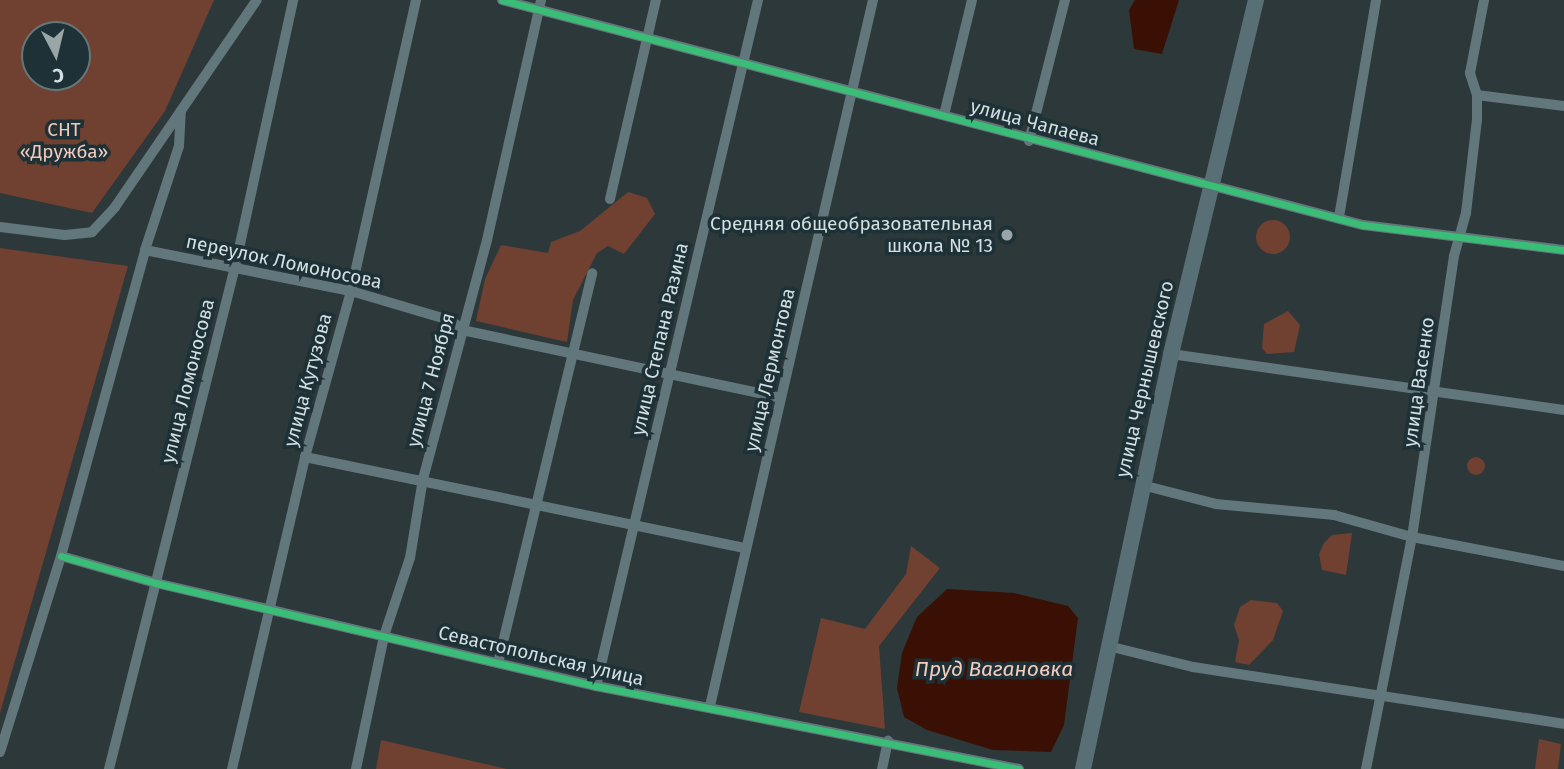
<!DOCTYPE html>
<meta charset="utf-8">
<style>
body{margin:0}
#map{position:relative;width:1564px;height:769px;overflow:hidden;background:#2d383a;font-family:"Fira Sans",sans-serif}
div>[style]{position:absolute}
.green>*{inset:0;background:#704031}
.round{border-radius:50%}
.water>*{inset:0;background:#3a1005}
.street>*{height:10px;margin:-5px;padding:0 5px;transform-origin:5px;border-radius:5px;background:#62777c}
.secondary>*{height:16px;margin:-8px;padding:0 8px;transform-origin:8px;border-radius:8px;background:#586f75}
.cycleway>*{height:7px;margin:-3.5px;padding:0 3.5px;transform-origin:3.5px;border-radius:3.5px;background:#3abd76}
.dots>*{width:19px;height:19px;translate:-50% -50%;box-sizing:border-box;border:4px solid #1d3136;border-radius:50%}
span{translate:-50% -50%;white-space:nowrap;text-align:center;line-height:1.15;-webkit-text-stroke:7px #1d3136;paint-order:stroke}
.street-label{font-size:19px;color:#d3dfe2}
.park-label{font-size:19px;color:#f2c9bc}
.poi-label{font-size:19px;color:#d3dfe2}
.right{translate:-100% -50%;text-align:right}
.water-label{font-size:21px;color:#f5cbbe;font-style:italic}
.north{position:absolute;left:21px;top:21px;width:70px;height:70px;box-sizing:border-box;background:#1d3136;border:2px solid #66777b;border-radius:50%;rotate:173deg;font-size:19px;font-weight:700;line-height:28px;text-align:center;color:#d3dfe2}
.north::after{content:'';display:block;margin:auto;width:24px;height:32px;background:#99a5a7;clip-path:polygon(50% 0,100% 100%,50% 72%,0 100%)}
</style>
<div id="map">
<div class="green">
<div style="clip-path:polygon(evenodd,0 0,214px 0,165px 111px,92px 213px,0 193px,0 0,35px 35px,77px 35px,77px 77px,35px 77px,35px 35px)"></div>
<div style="clip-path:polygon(628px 192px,647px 198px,655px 214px,624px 254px,608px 246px,597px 253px,573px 300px,567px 342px,476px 321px,485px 279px,501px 245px,548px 253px,551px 242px,580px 231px)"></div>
<div class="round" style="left:1256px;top:220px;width:34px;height:34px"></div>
<div style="clip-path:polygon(0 248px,128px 266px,0 713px)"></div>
<div style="clip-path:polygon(1288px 311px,1300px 325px,1294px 352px,1267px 354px,1262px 348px,1264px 324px)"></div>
<div class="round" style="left:1467px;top:457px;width:18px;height:18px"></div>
<div style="clip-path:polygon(1352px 533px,1346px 575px,1322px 570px,1319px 554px,1324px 543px,1332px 535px)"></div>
<div style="clip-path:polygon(911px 546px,940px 568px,879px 646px,885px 729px,799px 712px,821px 618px,865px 629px,906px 574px)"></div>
<div style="clip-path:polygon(1251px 600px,1277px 603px,1283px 611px,1273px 640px,1249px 665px,1235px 662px,1239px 640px,1234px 625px,1240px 607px)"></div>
<div style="clip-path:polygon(1539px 739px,1561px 744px,1558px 769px,1535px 769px)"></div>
<div style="clip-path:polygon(381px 740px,507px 769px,376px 769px)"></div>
</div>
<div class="water">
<div style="clip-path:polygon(1135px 0,1179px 0,1162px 54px,1134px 49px,1129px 10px)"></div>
<div style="clip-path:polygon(947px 589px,1014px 593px,1068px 606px,1078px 618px,1064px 725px,1051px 752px,993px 750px,927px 730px,904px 717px,897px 688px,902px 653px,917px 617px)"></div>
</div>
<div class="street">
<div style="left:502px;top:0;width:890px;rotate:14.65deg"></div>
<div style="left:1363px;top:225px;width:203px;rotate:7.1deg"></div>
<div style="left:1477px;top:95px;width:88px;rotate:7.2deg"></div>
<div style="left:944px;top:115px;width:118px;rotate:-76.3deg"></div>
<div style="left:1029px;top:141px;width:146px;rotate:-75.7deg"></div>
<div style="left:610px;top:199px;width:204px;rotate:-77deg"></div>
<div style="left:1339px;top:217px;width:220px;rotate:-80.3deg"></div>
<div style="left:0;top:227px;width:65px;rotate:7deg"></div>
<div style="left:65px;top:235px;width:27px;rotate:-6deg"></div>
<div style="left:92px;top:232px;width:34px;rotate:-47deg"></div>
<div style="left:115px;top:207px;width:251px;rotate:-55.6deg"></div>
<div style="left:145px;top:250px;width:210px;rotate:11.3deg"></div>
<div style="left:351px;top:291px;width:105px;rotate:16.5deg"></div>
<div style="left:452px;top:321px;width:13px;rotate:42deg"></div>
<div style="left:462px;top:330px;width:326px;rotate:12deg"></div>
<div style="left:1171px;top:354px;width:397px;rotate:8.1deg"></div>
<div style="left:305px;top:457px;width:450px;rotate:11.7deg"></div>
<div style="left:1142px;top:485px;width:76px;rotate:14.4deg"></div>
<div style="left:1216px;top:504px;width:119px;rotate:5.3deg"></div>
<div style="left:1334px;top:515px;width:81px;rotate:15.8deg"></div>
<div style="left:1412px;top:537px;width:155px;rotate:10.8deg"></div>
<div style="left:61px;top:556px;width:99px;rotate:15.9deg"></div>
<div style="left:156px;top:583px;width:452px;rotate:13.2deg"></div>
<div style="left:596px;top:686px;width:431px;rotate:11.1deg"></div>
<div style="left:1108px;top:646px;width:88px;rotate:13.9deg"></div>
<div style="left:1193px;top:667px;width:375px;rotate:8.7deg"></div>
<div style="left:498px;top:663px;width:401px;rotate:-76.4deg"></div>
<div style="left:596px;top:686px;width:705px;rotate:-76.71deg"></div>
<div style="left:710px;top:706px;width:725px;rotate:-77deg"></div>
<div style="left:0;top:752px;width:205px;rotate:-72.7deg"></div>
<div style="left:61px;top:556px;width:317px;rotate:-74.6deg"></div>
<div style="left:145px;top:250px;width:109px;rotate:-71.9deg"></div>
<div style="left:179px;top:146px;width:35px;rotate:-87deg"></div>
<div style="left:109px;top:769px;width:518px;rotate:-75.91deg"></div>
<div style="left:235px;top:267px;width:273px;rotate:-77.7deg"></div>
<div style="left:232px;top:769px;width:320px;rotate:-76.8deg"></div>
<div style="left:305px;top:457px;width:172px;rotate:-74.5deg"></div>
<div style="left:351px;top:291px;width:298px;rotate:-77.4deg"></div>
<div style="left:356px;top:769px;width:136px;rotate:-78.1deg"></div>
<div style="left:384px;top:636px;width:82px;rotate:-71.6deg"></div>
<div style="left:410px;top:558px;width:80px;rotate:-80.7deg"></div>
<div style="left:423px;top:479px;width:247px;rotate:-75deg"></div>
<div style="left:487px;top:240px;width:246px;rotate:-77.3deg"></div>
<div style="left:882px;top:769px;width:29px;rotate:-78deg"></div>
<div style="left:1366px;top:769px;width:237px;rotate:-78.8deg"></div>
<div style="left:1412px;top:537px;width:284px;rotate:-81.5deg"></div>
<div style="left:1454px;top:256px;width:45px;rotate:-74.4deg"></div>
<div style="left:1466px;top:213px;width:94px;rotate:-83.3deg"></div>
<div style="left:1477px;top:120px;width:25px;rotate:-90deg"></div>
<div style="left:1477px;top:95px;width:23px;rotate:-108deg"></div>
<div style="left:1470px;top:73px;width:74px;rotate:-79.1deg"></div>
</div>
<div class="secondary">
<div style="left:1083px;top:769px;width:424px;rotate:-78deg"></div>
<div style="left:1171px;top:354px;width:364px;rotate:-76.5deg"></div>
</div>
<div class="cycleway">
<div style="left:502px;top:0;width:890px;rotate:14.65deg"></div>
<div style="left:1363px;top:225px;width:203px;rotate:7.1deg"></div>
<div style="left:61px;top:556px;width:99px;rotate:15.9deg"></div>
<div style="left:156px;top:583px;width:452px;rotate:13.2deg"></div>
<div style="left:596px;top:686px;width:431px;rotate:11.1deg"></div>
</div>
<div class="dots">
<div style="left:1007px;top:235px;background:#99a5a7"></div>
</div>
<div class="street-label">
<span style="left:1035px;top:123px;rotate:15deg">улица Чапаева</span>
<span style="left:284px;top:262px;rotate:12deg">переулок Ломоносова</span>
<span style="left:660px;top:339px;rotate:-77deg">улица Степана Разина</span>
<span style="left:770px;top:370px;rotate:-77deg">улица Лермонтова</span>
<span style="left:1145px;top:379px;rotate:-77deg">улица Чернышевского</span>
<span style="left:308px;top:380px;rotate:-75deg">улица Кутузова</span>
<span style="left:431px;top:380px;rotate:-75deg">улица 7 Ноября</span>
<span style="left:188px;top:381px;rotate:-76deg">улица Ломоносова</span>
<span style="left:1419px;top:382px;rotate:-82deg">улица Васенко</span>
<span style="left:541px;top:656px;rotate:13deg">Севастопольская улица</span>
</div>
<div class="park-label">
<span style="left:64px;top:141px">СНТ<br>«Дружба»</span>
</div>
<div class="poi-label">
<span class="right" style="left:993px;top:235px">Средняя общеобразовательная<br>школа № 13</span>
</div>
<div class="water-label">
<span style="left:994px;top:669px">Пруд Вагановка</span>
</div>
<div class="north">С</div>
</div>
